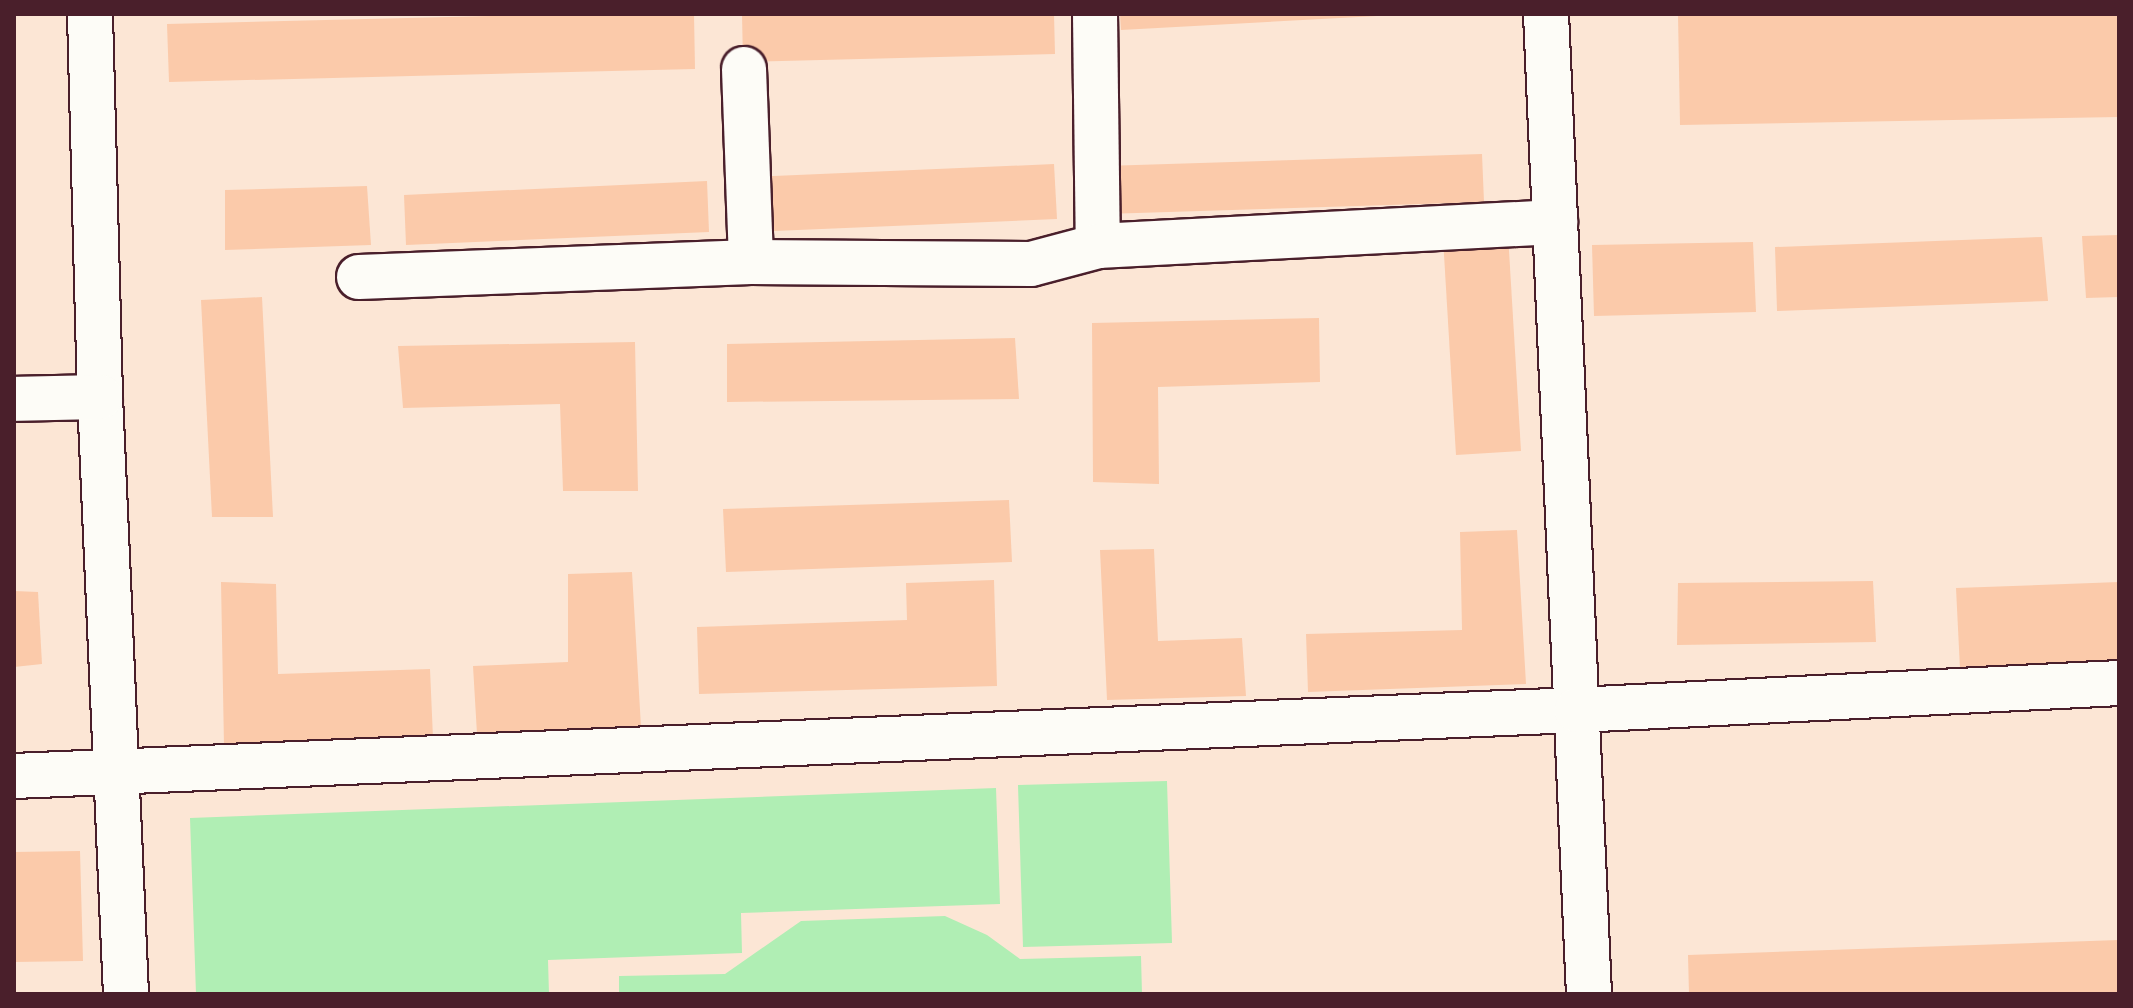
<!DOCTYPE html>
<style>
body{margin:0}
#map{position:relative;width:2133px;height:1008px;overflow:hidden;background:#fdf2e8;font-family:Sriracha,sans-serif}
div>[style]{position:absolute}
.built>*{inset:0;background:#fce6d5}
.green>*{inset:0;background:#b0eeb4}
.building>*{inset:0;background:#fbcaaa}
.roads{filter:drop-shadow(2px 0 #4a1f2b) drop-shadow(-2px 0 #4a1f2b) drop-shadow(0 2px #4a1f2b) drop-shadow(0 -2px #4a1f2b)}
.minor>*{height:44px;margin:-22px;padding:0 22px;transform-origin:22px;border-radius:22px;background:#fdfcf7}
span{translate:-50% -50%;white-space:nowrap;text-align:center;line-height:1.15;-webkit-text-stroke:7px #fdfcf7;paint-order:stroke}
.frame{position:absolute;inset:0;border:16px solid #4a1f2b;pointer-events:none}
</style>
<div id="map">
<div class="built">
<div style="clip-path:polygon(14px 14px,2119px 14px,2119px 994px,14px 994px)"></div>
</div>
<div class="green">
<div style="clip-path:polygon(1167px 781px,1172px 943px,1023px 947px,1018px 785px)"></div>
<div style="clip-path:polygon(996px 788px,1000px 904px,741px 913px,742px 953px,548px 960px,549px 994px,196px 994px,190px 818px)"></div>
<div style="clip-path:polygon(945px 916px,987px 935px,1020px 959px,1141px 956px,1142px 994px,619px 994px,619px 976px,725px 974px,801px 921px)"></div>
</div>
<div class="building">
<div style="clip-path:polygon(570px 14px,694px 14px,695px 69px,169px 82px,167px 24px)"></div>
<div style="clip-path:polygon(742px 14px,1054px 14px,1055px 54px,743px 62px)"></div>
<div style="clip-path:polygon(1120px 14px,1377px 14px,1377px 16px,1121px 30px)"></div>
<div style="clip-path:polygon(1678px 14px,2119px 14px,2119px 117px,1680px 125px)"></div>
<div style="clip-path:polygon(1482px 154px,1484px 202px,1105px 214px,1104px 166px)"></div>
<div style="clip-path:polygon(1054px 164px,1057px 219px,753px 232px,750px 177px)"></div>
<div style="clip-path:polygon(707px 181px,709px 232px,406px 245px,404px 195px)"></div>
<div style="clip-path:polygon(367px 186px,371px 245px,225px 250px,225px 190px)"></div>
<div style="clip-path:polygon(1508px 234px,1521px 451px,1456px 455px,1443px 238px)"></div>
<div style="clip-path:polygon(2119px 235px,2119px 297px,2086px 298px,2082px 236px)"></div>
<div style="clip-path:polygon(2042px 237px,2048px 301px,1777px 311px,1775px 247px)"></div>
<div style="clip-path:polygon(1753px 242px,1756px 312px,1594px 316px,1592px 245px)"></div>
<div style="clip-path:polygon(262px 297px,273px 517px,212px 517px,201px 300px)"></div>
<div style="clip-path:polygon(1319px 318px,1320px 382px,1158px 387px,1159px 484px,1093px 482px,1092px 323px)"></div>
<div style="clip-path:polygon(1015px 338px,1019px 399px,727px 402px,727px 344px)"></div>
<div style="clip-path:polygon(635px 342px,638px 491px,563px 491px,560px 404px,403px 408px,398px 346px)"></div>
<div style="clip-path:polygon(1009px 500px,1012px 562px,726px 572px,723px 509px)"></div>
<div style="clip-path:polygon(1517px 530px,1526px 684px,1308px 692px,1306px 634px,1462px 630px,1460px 532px)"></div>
<div style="clip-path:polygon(1154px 549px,1158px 641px,1242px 638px,1246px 696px,1107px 700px,1100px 550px)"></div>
<div style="clip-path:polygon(632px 572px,641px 727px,477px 734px,473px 666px,568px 662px,568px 574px)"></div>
<div style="clip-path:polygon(994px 580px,997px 686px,699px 694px,697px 627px,907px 620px,906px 583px)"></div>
<div style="clip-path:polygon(1873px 581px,1876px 642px,1677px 645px,1678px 583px)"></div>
<div style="clip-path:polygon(221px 582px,276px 584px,278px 674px,430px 669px,433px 738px,224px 746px)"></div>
<div style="clip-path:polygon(2119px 582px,2119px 664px,1960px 669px,1956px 588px)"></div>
<div style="clip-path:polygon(14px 591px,38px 592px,42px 664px,14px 667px)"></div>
<div style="clip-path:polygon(80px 851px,83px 961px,14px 962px,14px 852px)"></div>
<div style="clip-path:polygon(2119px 940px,2119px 994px,1689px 994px,1688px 955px)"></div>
</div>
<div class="roads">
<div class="minor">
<div style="left:90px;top:14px;width:383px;rotate:88.5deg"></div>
<div style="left:100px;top:397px;width:598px;rotate:87.51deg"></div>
<div style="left:1095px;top:14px;width:232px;rotate:89.3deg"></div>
<div style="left:1546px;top:14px;width:981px;rotate:87.49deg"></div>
<div style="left:744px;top:69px;width:193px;rotate:87.9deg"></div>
<div style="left:359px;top:277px;width:392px;rotate:-2.2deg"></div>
<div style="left:751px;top:262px;width:280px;rotate:0.4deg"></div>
<div style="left:1031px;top:264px;width:69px;rotate:-15deg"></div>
<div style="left:1098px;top:246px;width:458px;rotate:-3deg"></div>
<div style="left:14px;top:399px;width:86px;rotate:-1.3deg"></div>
<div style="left:14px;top:776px;width:1564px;rotate:-2.42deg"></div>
<div style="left:1577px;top:710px;width:543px;rotate:-2.85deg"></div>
</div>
</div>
<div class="frame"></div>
</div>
